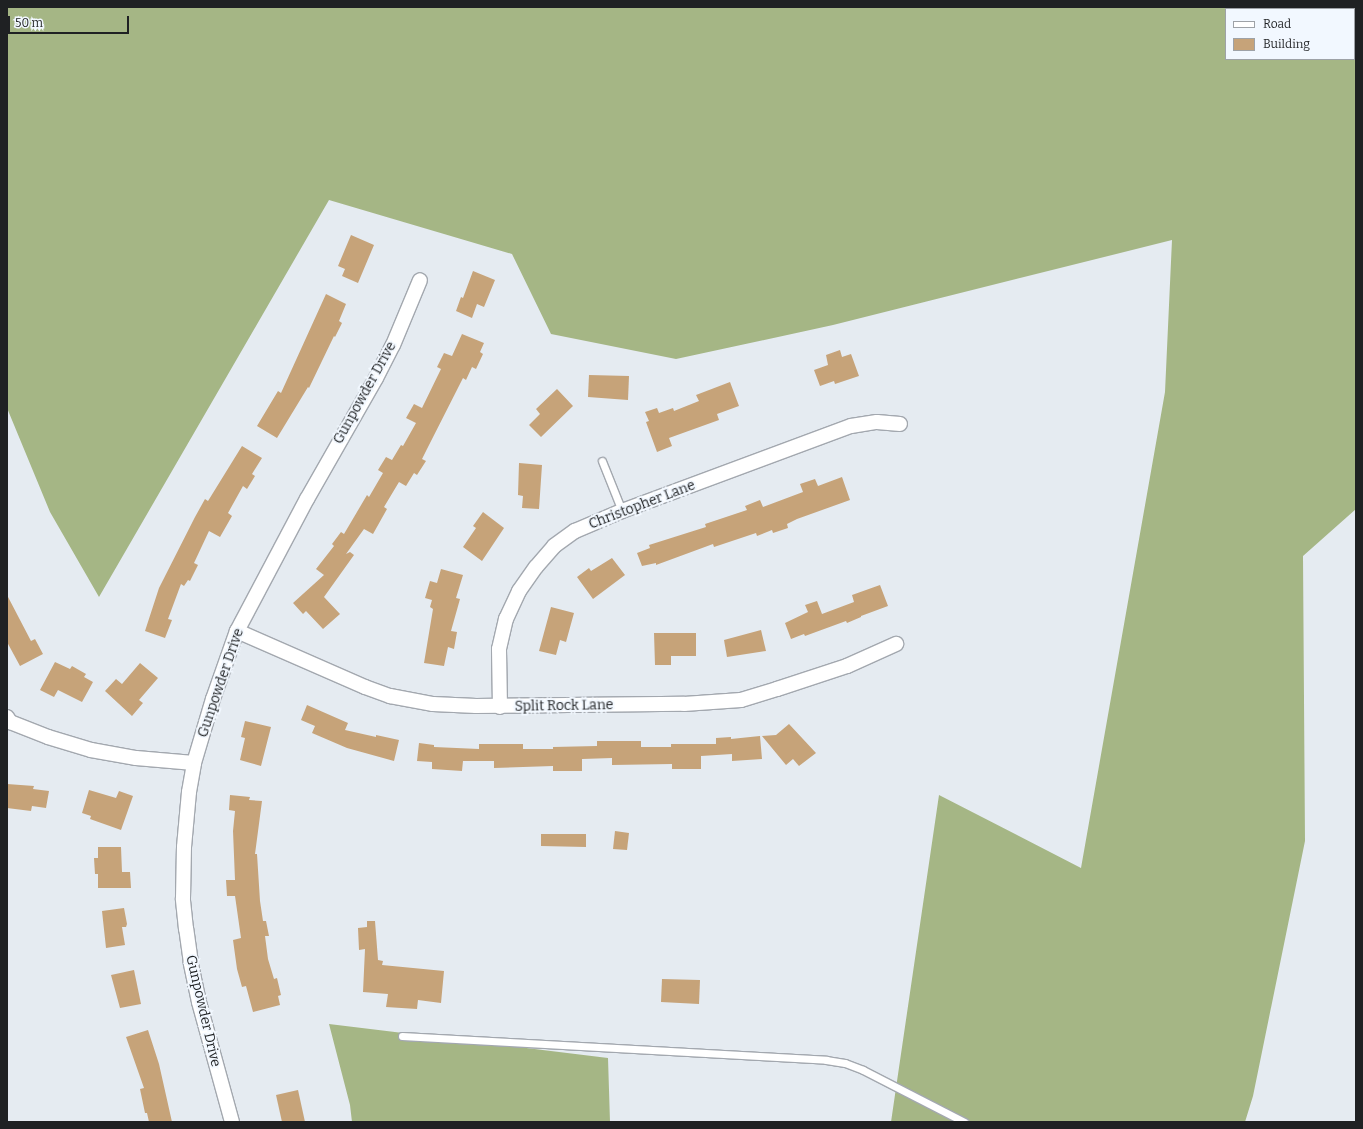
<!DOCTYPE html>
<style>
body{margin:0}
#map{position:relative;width:1363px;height:1129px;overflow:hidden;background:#e5ebf1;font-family:Bitter,serif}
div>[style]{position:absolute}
.forest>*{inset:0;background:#a5b685}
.building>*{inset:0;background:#c6a379}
.roads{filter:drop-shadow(1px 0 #a3a8af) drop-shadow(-1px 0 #a3a8af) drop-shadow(0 1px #a3a8af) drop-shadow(0 -1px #a3a8af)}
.lane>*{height:7px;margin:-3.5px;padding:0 3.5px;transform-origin:3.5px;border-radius:3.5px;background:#fff}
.street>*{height:14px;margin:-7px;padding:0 7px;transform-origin:7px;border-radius:7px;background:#fff}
span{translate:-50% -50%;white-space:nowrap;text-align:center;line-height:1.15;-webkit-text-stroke:3.5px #f2f8ff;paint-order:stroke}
.street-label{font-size:14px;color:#1f2123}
.frame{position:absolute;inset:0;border:8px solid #1f2123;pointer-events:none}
.legend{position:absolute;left:1225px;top:8px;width:130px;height:52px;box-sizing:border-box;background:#f2f8ff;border:1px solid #9ea2a7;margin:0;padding:5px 7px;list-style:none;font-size:12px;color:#1f2123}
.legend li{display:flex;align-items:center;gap:8px;height:20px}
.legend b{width:20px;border:1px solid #9ea2a7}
.scale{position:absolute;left:8px;top:16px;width:121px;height:18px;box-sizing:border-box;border:2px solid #1f2123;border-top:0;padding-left:5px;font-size:12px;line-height:14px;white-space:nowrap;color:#1f2123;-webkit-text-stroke:3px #f2f8ff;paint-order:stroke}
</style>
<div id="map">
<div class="forest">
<div style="clip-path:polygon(evenodd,7px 7px,1356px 7px,1356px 509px,1303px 556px,1305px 841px,1253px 1096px,1245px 1122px,891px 1122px,939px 795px,1081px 868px,1165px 392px,1172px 240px,833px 325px,676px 359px,551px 334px,512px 254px,329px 200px,99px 597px,50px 512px,7px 408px,7px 7px,1226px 9px,1354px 9px,1354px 59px,1226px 59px,1226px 9px)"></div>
<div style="clip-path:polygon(329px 1024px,608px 1058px,610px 1122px,352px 1122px,350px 1105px)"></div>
</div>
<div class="building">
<div style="clip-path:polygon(351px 235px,374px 245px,358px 283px,342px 276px,345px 269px,338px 266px)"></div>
<div style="clip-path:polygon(473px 271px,495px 280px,484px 307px,477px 304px,472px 318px,456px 311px,461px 297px,463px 298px)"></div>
<div style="clip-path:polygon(326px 294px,346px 304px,339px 321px,342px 323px,335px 337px,334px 336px,309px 388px,308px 387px,277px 438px,257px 426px,278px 391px,281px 393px)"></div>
<div style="clip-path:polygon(462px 334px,484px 343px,480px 352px,483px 354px,476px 369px,472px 367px,466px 380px,463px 378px,427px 449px,422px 459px,426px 461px,417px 475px,414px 473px,406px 486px,399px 482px,384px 507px,387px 509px,373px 534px,364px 529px,346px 554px,350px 552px,354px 555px,324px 597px,340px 614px,323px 629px,306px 611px,303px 614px,293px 603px,324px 575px,316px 569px,334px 546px,332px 544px,341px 532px,344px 534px,367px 495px,369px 497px,383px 473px,378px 470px,386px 457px,392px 460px,401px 445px,403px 446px,416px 423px,406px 418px,414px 404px,422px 408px,441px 369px,437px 367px,444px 353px,452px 356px)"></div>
<div style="clip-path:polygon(840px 350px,842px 357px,851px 354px,859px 376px,835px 384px,834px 381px,820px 386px,814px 370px,828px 365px,826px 355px)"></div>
<div style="clip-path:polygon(589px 375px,629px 376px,628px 400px,588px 397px)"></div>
<div style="clip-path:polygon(730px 382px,739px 406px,717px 414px,719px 420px,669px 438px,672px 446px,657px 452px,646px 422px,649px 421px,645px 412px,657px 408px,659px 413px,673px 408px,674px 411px,699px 401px,696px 395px)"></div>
<div style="clip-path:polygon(557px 389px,573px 406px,541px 437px,529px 425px,540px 414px,536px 409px)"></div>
<div style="clip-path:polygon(242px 446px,262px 458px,252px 474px,255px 476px,247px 489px,243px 486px,228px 513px,232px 516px,220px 537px,209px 531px,194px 563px,198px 565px,190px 581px,188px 580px,184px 586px,181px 584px,168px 619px,172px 620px,165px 638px,145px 631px,159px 588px,195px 517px,205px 499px,208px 501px)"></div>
<div style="clip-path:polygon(519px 463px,542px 465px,539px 509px,522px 508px,523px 496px,518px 495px)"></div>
<div style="clip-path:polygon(842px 477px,850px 500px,797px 519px,787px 524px,788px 528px,773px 533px,772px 530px,757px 536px,756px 533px,714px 547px,713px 544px,656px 565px,656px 563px,642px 566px,637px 553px,650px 548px,649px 545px,706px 527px,705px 524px,747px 510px,745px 506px,760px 500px,763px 507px,803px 492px,800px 484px,815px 479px,818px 486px)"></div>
<div style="clip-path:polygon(483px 512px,504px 528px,482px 561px,463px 547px,476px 528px,473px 526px)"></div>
<div style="clip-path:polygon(612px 558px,625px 575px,593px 599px,577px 577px,589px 568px,591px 571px)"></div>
<div style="clip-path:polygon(441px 569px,463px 575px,456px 598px,460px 599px,451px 631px,457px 632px,454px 649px,448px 647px,444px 666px,424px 663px,433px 609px,430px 607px,432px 600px,425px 598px,430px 581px,437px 583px)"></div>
<div style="clip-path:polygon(880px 585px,888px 606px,861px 616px,861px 617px,847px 623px,846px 621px,805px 636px,804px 634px,791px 639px,785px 623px,808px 612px,805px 605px,817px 601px,822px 614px,854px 602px,852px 595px)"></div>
<div style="clip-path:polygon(7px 595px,31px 641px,35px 639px,43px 654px,20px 666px,7px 642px)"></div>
<div style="clip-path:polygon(551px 607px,574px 613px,566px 642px,560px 640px,556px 655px,539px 651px)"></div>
<div style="clip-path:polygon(761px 630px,766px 651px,727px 657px,724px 640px)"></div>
<div style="clip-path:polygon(654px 633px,696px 633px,696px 656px,671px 656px,671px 665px,655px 665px)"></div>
<div style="clip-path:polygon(55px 662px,70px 669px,72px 666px,86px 674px,84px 677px,93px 682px,82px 702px,58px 690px,54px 697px,40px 690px)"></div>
<div style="clip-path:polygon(140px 663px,158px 678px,139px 700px,143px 703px,132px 716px,105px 691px,116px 679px,122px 684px)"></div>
<div style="clip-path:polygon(307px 705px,348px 723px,345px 730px,376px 737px,376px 735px,399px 740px,394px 761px,347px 748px,312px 733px,315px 726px,301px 720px)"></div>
<div style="clip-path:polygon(245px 721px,271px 727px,261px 766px,240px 760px,245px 738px,241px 737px)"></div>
<div style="clip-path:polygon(789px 724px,816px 753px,799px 766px,793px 759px,786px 765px,762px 736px,776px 735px)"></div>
<div style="clip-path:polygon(760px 736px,762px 759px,732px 761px,732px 754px,701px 756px,701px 769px,672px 769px,672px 764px,612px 765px,612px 758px,582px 759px,582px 771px,553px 771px,553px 766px,494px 768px,494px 761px,463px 761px,462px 771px,432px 769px,432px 762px,417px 761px,419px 743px,434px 745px,434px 747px,479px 749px,479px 744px,523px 744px,523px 749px,553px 749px,553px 747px,597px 746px,597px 741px,641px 741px,641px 747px,671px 747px,671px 744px,716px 744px,716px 738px,731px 737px,731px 739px)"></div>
<div style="clip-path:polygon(7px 784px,34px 786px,33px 789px,49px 791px,46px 808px,32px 806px,31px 811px,7px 808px)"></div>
<div style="clip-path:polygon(89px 790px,116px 798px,119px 791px,133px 796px,121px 830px,90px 819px,91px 816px,82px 813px)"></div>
<div style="clip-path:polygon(230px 795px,250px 797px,249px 800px,262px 801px,255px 854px,257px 854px,260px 901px,263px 921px,266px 921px,269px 936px,265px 936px,268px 959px,274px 979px,277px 978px,281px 995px,278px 996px,280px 1005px,253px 1012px,246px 986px,242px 987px,237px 969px,233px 940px,241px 938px,235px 896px,227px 896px,226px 880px,235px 880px,233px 831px,235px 811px,229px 810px)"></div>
<div style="clip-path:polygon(615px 831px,629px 833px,627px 850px,613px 849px)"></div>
<div style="clip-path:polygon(541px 834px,586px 834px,586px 847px,541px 846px)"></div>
<div style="clip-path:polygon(98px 847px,121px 847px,122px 872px,130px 872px,131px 888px,98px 888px,98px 874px,95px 874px,94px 858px,98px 858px)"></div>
<div style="clip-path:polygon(124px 908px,127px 924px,126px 927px,122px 927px,125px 945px,106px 948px,102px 911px)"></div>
<div style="clip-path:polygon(367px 921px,375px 921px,378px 960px,383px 961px,382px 965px,444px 971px,441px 1003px,418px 1000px,417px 1009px,386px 1007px,388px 994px,363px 992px,365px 949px,359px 950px,358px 928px,367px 927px)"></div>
<div style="clip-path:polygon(134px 970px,141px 1004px,120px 1008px,111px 975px)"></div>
<div style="clip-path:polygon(662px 979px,700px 980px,699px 1004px,661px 1002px)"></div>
<div style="clip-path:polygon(148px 1030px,159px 1064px,172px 1122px,149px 1122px,147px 1113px,145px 1113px,140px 1089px,144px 1088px,126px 1037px)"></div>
<div style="clip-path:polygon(298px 1090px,305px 1122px,282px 1122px,276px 1095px)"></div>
</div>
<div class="roads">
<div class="lane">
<div style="left:602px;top:461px;width:54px;rotate:68.2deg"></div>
<div style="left:402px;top:1036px;width:425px;rotate:3.2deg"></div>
<div style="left:826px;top:1060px;width:19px;rotate:9deg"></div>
<div style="left:845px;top:1063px;width:19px;rotate:21deg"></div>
<div style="left:863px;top:1070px;width:114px;rotate:27.2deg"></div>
</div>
<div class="street">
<div style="left:237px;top:631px;width:140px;rotate:23.6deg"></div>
<div style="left:365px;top:687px;width:27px;rotate:20deg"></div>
<div style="left:390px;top:696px;width:44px;rotate:10.5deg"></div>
<div style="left:433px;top:704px;width:43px;rotate:2.7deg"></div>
<div style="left:476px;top:706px;width:208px;rotate:-0.6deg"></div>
<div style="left:684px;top:704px;width:57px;rotate:-4deg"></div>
<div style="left:741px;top:700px;width:38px;rotate:-17deg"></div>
<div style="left:777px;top:689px;width:74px;rotate:-18.2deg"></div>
<div style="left:847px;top:666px;width:54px;rotate:-24.2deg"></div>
<div style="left:500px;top:707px;width:58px;rotate:-91deg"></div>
<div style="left:499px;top:649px;width:31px;rotate:-77deg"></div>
<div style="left:506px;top:619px;width:31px;rotate:-65deg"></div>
<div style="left:519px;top:591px;width:29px;rotate:-55deg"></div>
<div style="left:536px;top:567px;width:28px;rotate:-49deg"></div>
<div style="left:554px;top:546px;width:26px;rotate:-36deg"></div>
<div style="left:575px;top:531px;width:51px;rotate:-23.1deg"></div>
<div style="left:622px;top:511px;width:244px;rotate:-20.4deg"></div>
<div style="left:851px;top:426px;width:26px;rotate:-9deg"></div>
<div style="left:877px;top:422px;width:23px;rotate:5deg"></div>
<div style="left:7px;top:717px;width:6px;rotate:59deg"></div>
<div style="left:10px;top:722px;width:41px;rotate:21.5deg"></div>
<div style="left:48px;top:737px;width:45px;rotate:16.8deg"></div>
<div style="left:91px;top:750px;width:46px;rotate:10.1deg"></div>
<div style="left:136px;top:758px;width:58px;rotate:4.9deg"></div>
<div style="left:232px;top:1122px;width:124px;rotate:-105.4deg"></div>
<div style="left:199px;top:1002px;width:40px;rotate:-102deg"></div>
<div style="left:191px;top:963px;width:34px;rotate:-98deg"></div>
<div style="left:186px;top:929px;width:31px;rotate:-96deg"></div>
<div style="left:183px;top:898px;width:51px;rotate:-88.9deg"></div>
<div style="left:184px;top:847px;width:55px;rotate:-84.8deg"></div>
<div style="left:189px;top:792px;width:29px;rotate:-80deg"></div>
<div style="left:194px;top:763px;width:67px;rotate:-73.5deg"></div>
<div style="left:213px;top:699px;width:72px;rotate:-70.6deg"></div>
<div style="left:237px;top:631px;width:149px;rotate:-62.1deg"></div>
<div style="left:307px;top:499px;width:139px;rotate:-60.3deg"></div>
<div style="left:376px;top:378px;width:37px;rotate:-63deg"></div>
<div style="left:393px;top:345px;width:70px;rotate:-67.4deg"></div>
</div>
</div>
<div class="street-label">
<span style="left:365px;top:393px;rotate:-61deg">Gunpowder Drive</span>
<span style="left:642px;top:505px;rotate:-21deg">Christopher Lane</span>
<span style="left:221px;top:683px;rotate:-71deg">Gunpowder Drive</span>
<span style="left:564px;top:706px;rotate:-1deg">Split Rock Lane</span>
<span style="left:203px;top:1011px;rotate:77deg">Gunpowder Drive</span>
</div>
<div class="frame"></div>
<ul class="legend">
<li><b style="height:5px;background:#fff"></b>Road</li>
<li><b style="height:11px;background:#c6a379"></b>Building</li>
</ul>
<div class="scale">50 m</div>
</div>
